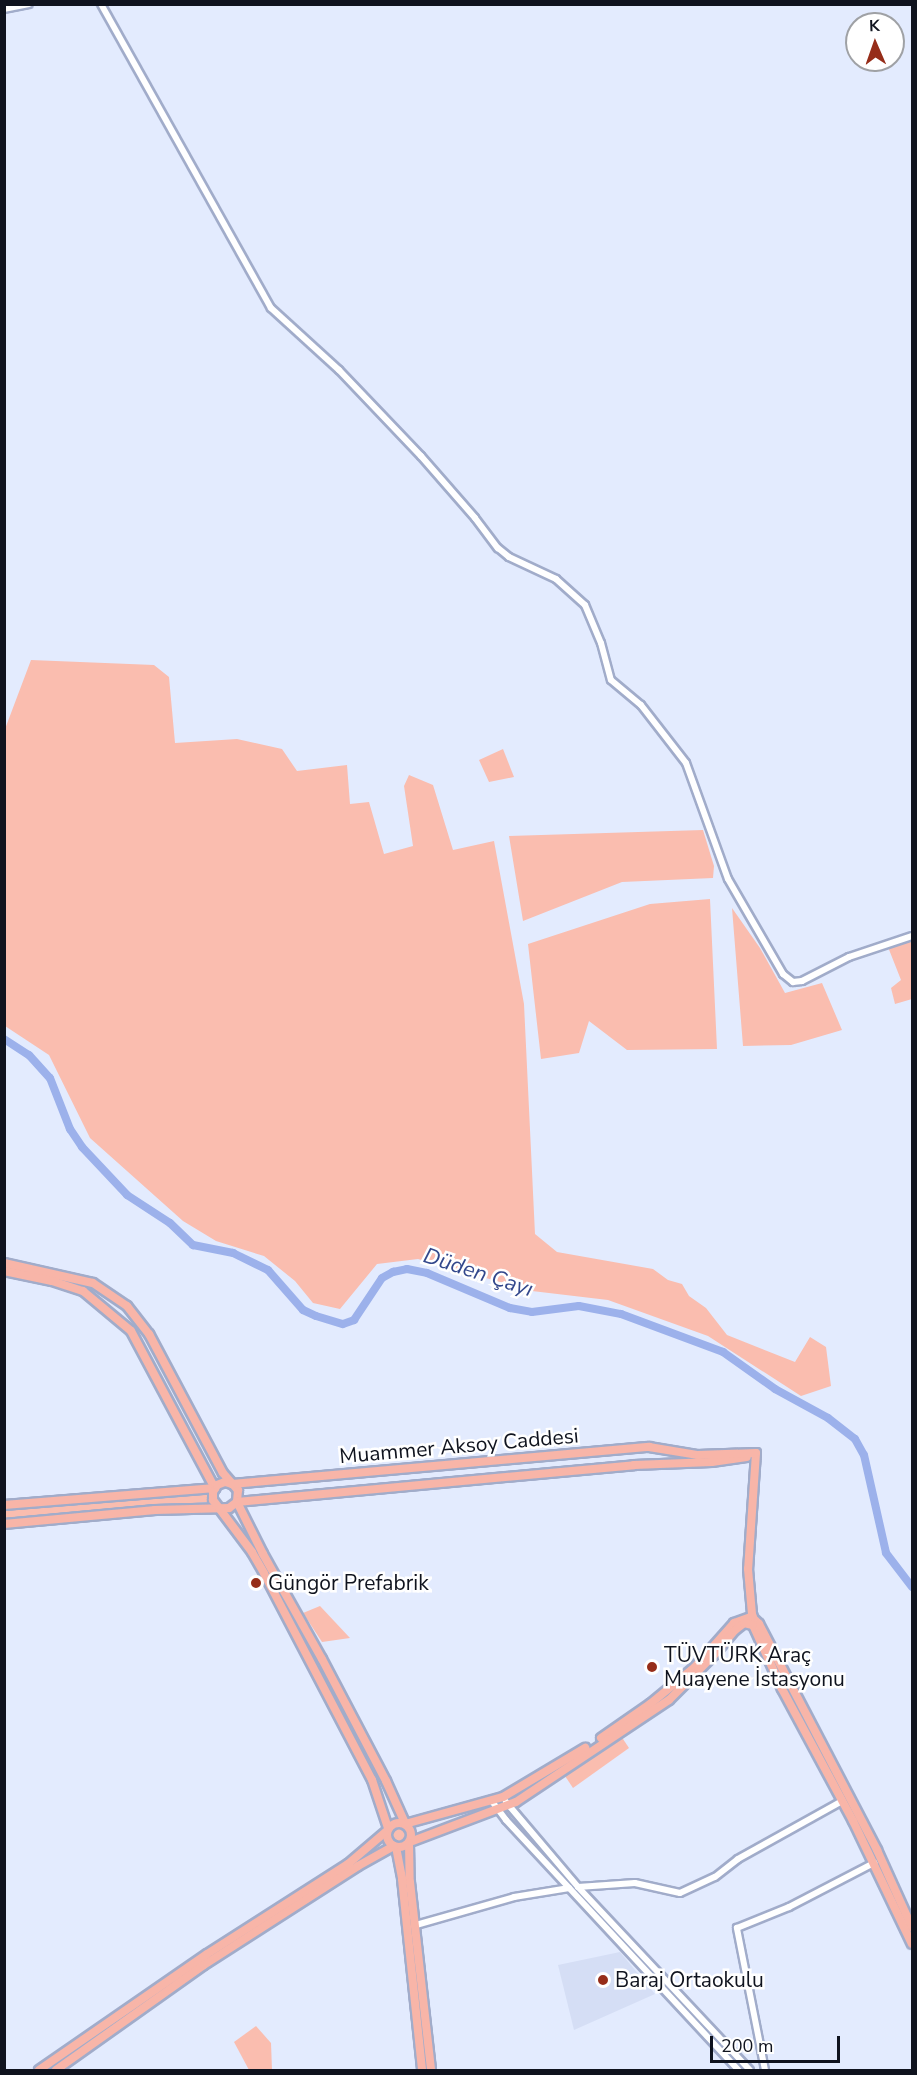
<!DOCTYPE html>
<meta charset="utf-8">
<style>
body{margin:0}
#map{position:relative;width:917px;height:2075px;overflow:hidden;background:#e3ebfe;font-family:"Nunito Sans",sans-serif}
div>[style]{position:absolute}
.built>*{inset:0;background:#d5def5}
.green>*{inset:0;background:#fabdaf}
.round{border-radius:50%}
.river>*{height:8px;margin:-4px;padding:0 4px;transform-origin:4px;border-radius:4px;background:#9cb1eb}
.roads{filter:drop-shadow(2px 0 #a1acca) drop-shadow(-2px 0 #a1acca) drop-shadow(0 2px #a1acca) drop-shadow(0 -2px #a1acca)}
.minor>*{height:6px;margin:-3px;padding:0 3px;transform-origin:3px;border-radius:3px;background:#fff}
.major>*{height:8px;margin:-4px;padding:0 4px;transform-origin:4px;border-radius:4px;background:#f8b5a8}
.major>.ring{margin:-4px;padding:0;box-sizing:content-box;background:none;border:8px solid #f8b5a8;border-radius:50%}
.dots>*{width:16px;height:16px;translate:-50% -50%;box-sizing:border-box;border:3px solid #fff;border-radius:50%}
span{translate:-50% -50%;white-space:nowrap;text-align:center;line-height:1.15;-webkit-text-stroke:5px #fff;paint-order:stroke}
.street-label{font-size:21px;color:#0f131e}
.poi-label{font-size:21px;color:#0f131e}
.left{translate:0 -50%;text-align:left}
.water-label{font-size:22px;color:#33488c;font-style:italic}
.frame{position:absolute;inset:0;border:6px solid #0f131e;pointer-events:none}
.north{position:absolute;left:845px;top:12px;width:60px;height:60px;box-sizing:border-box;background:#fff;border:2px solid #9fa1a5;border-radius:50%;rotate:358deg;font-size:16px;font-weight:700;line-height:24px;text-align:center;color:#0f131e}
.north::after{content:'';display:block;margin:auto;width:21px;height:27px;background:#962d19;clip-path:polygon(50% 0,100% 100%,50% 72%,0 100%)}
.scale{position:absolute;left:710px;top:2036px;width:130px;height:27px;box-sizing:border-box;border:3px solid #0f131e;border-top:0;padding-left:8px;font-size:18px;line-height:21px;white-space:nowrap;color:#0f131e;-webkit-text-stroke:4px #fff;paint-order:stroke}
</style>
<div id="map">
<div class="built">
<div style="clip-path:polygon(620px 1952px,655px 1994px,574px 2030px,558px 1965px)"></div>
</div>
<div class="green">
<div style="clip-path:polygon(31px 660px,154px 665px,169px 677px,175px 743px,237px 739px,282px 749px,297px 771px,347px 765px,350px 804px,369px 802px,384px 854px,413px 846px,404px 786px,409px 775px,433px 785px,453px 850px,494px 841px,524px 1004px,535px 1234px,557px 1252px,653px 1269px,668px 1280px,682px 1284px,689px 1296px,706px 1308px,727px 1335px,795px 1362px,810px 1337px,826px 1347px,831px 1386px,801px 1396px,708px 1336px,608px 1300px,532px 1291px,418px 1259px,377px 1264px,340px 1309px,313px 1303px,295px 1281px,264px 1256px,216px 1241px,183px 1221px,90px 1138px,49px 1055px,5px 1026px,5px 729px)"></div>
<div style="clip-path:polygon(503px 749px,514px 777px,489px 782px,479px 760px)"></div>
<div style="clip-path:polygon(703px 830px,714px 866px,713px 878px,622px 882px,523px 921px,509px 836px)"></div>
<div style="clip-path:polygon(710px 899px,717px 1049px,627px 1050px,589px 1021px,579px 1053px,541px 1059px,528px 944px,650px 904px)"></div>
<div style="clip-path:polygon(732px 908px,760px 948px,785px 993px,822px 983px,842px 1030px,791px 1045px,743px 1046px)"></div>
<div style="clip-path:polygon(912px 941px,912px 999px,895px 1004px,891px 988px,901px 980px,888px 947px)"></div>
<div style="clip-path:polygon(208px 1491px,209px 1502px,5px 1519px,5px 1509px)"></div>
<div style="clip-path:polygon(320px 1606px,350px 1638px,322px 1642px,303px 1613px)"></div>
<div style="clip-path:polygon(621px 1736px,629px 1748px,573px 1788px,563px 1773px)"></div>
<div class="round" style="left:390px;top:1826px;width:18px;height:18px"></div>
<div style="clip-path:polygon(256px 2026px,271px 2043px,272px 2070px,249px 2070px,234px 2042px)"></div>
</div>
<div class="river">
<div style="left:4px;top:1039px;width:30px;rotate:33deg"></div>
<div style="left:29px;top:1055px;width:31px;rotate:48deg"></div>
<div style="left:50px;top:1078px;width:55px;rotate:68.6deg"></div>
<div style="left:70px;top:1129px;width:22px;rotate:56deg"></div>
<div style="left:82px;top:1147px;width:66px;rotate:46.8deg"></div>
<div style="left:127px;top:1195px;width:51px;rotate:33.1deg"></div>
<div style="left:170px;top:1223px;width:32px;rotate:44deg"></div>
<div style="left:193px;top:1245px;width:41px;rotate:11.3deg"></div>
<div style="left:233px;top:1253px;width:39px;rotate:26deg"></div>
<div style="left:268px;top:1270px;width:53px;rotate:48.8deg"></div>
<div style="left:303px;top:1310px;width:14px;rotate:25deg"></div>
<div style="left:316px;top:1316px;width:28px;rotate:17deg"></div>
<div style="left:343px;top:1324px;width:12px;rotate:-20deg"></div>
<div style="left:354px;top:1320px;width:50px;rotate:-56.3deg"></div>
<div style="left:382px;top:1278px;width:13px;rotate:-29deg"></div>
<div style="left:393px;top:1272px;width:14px;rotate:-12deg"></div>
<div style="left:407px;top:1269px;width:20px;rotate:11deg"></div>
<div style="left:427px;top:1273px;width:90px;rotate:22.9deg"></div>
<div style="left:510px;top:1308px;width:22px;rotate:10deg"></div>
<div style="left:532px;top:1312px;width:47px;rotate:-7.3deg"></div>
<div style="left:579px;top:1306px;width:43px;rotate:10.8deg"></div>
<div style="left:621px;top:1314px;width:109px;rotate:20.4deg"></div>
<div style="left:723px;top:1352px;width:64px;rotate:35.4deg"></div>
<div style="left:775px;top:1389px;width:60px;rotate:28.7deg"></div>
<div style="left:828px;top:1418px;width:34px;rotate:38deg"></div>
<div style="left:855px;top:1439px;width:18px;rotate:61deg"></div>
<div style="left:864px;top:1455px;width:100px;rotate:77.3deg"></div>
<div style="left:886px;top:1553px;width:43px;rotate:52.6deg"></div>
</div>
<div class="roads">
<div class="minor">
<div style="left:101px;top:4px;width:348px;rotate:60.8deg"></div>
<div style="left:271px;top:308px;width:92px;rotate:42.4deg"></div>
<div style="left:339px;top:370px;width:119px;rotate:46.4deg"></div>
<div style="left:421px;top:456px;width:82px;rotate:48.9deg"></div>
<div style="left:475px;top:518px;width:38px;rotate:53deg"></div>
<div style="left:498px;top:548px;width:14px;rotate:39deg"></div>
<div style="left:509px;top:557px;width:52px;rotate:25.1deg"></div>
<div style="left:556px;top:579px;width:39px;rotate:42deg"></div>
<div style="left:585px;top:605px;width:41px;rotate:67.2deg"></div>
<div style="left:601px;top:643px;width:38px;rotate:75deg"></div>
<div style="left:611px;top:680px;width:39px;rotate:40deg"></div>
<div style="left:641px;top:705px;width:73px;rotate:52.2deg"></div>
<div style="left:686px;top:763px;width:123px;rotate:70.1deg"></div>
<div style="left:728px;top:879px;width:110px;rotate:59.9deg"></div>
<div style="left:783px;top:974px;width:13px;rotate:39deg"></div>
<div style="left:793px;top:982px;width:9px;rotate:-6deg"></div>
<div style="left:802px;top:981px;width:53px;rotate:-27.1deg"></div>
<div style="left:849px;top:957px;width:66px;rotate:-18.4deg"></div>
<div style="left:4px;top:9px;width:25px;rotate:-11deg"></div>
<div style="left:491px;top:1800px;width:25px;rotate:53deg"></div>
<div style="left:506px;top:1820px;width:341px;rotate:47.1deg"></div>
<div style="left:506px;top:1802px;width:111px;rotate:49.7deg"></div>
<div style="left:578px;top:1887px;width:251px;rotate:46.8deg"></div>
<div style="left:578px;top:1887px;width:57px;rotate:-4deg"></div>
<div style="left:635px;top:1883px;width:46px;rotate:12.5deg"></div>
<div style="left:680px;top:1893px;width:38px;rotate:-25deg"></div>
<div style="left:715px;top:1877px;width:29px;rotate:-38deg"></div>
<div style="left:738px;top:1859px;width:119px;rotate:-29.1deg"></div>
<div style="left:416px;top:1925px;width:102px;rotate:-15.9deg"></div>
<div style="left:514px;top:1897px;width:56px;rotate:-9.3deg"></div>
<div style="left:765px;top:2070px;width:145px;rotate:-101.2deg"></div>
<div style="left:737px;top:1928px;width:56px;rotate:-22deg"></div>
<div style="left:789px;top:1907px;width:96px;rotate:-27.4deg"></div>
</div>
<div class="major">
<div style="left:4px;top:1263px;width:91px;rotate:12.7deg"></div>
<div style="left:93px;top:1283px;width:41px;rotate:34.1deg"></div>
<div style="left:127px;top:1306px;width:36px;rotate:52deg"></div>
<div style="left:149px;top:1334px;width:157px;rotate:62deg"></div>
<div style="left:223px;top:1473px;width:23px;rotate:49deg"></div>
<div style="left:238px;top:1490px;width:12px;rotate:95deg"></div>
<div style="left:237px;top:1502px;width:58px;rotate:63.4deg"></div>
<div style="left:263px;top:1554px;width:120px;rotate:60.7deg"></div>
<div style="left:322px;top:1659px;width:138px;rotate:62.3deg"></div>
<div style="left:386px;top:1781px;width:46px;rotate:65.7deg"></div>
<div style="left:4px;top:1271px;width:49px;rotate:11.8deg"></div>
<div style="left:52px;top:1281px;width:33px;rotate:18deg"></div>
<div style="left:83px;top:1291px;width:62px;rotate:39.8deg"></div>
<div style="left:131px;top:1331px;width:178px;rotate:61.9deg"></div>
<div style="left:756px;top:1453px;width:116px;rotate:93.9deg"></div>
<div style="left:748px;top:1569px;width:56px;rotate:84.9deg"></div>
<div style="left:753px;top:1625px;width:70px;rotate:65.6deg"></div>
<div style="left:782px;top:1689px;width:150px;rotate:61.7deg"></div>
<div style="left:853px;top:1821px;width:136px;rotate:64.4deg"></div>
<div style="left:237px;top:1502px;width:399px;rotate:-5.3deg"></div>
<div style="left:634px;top:1465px;width:78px;rotate:-2.2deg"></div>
<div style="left:712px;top:1462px;width:35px;rotate:-8deg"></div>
<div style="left:4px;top:1505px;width:212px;rotate:-4.6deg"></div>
<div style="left:4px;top:1524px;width:152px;rotate:-5.3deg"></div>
<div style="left:155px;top:1510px;width:74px;rotate:-1.5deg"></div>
<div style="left:229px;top:1508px;width:10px;rotate:-37deg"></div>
<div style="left:754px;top:1619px;width:7px;rotate:45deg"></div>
<div style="left:759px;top:1624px;width:255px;rotate:62.4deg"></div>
<div style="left:877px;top:1850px;width:85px;rotate:65.6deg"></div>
<div style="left:601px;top:1738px;width:60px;rotate:-34.8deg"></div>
<div style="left:650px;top:1704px;width:58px;rotate:-39.4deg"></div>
<div style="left:695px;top:1667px;width:59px;rotate:-48.4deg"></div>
<div style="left:734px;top:1623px;width:20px;rotate:-20deg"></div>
<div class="ring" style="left:387px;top:1823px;width:16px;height:16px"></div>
<div style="left:405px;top:1824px;width:102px;rotate:-15.4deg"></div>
<div style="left:503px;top:1797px;width:96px;rotate:-30.9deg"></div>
<div style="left:388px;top:1828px;width:51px;rotate:-108.4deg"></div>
<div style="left:372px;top:1780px;width:233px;rotate:-117.6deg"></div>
<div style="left:264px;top:1573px;width:24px;rotate:-120deg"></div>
<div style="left:252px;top:1552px;width:65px;rotate:-126.9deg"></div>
<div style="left:213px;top:1500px;width:8px;rotate:-90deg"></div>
<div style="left:213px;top:1492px;width:8px;rotate:-60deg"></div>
<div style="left:217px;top:1485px;width:9px;rotate:-21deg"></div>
<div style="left:225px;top:1482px;width:7px;rotate:16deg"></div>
<div style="left:232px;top:1484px;width:419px;rotate:-5.1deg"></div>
<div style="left:649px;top:1447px;width:50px;rotate:9.3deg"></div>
<div style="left:698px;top:1455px;width:58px;rotate:-2deg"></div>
<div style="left:410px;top:1842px;width:113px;rotate:-20.7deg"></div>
<div style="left:516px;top:1802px;width:184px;rotate:-33.7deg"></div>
<div style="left:669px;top:1700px;width:64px;rotate:-45deg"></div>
<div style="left:714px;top:1655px;width:33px;rotate:-50deg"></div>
<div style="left:735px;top:1630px;width:11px;rotate:-38deg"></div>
<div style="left:744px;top:1623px;width:9px;rotate:13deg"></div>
<div style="left:409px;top:1843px;width:39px;rotate:89deg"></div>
<div style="left:410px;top:1882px;width:189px;rotate:83.6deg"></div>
<div style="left:396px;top:1847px;width:33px;rotate:79deg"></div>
<div style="left:402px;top:1879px;width:192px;rotate:84deg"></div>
<div style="left:39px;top:2070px;width:204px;rotate:-34.6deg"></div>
<div style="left:207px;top:1954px;width:167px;rotate:-32.6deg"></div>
<div style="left:348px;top:1864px;width:52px;rotate:-40.4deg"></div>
<div style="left:56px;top:2070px;width:181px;rotate:-35.4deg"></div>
<div style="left:204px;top:1965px;width:183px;rotate:-32.7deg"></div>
<div style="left:358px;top:1866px;width:41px;rotate:-29.1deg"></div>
</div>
</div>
<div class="dots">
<div style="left:256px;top:1583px;background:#962d19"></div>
<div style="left:652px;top:1667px;background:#962d19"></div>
<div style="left:603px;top:1980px;background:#962d19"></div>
</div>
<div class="street-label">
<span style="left:459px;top:1446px;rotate:-5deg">Muammer Aksoy Caddesi</span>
</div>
<div class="poi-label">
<span class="left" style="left:268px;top:1583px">Güngör Prefabrik</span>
<span class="left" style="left:664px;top:1667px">TÜVTÜRK Araç<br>Muayene İstasyonu</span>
<span class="left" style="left:615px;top:1980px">Baraj Ortaokulu</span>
</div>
<div class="water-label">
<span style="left:478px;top:1273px;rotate:18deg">Düden Çayı</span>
</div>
<div class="frame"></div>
<div class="north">K</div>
<div class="scale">200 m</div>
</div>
